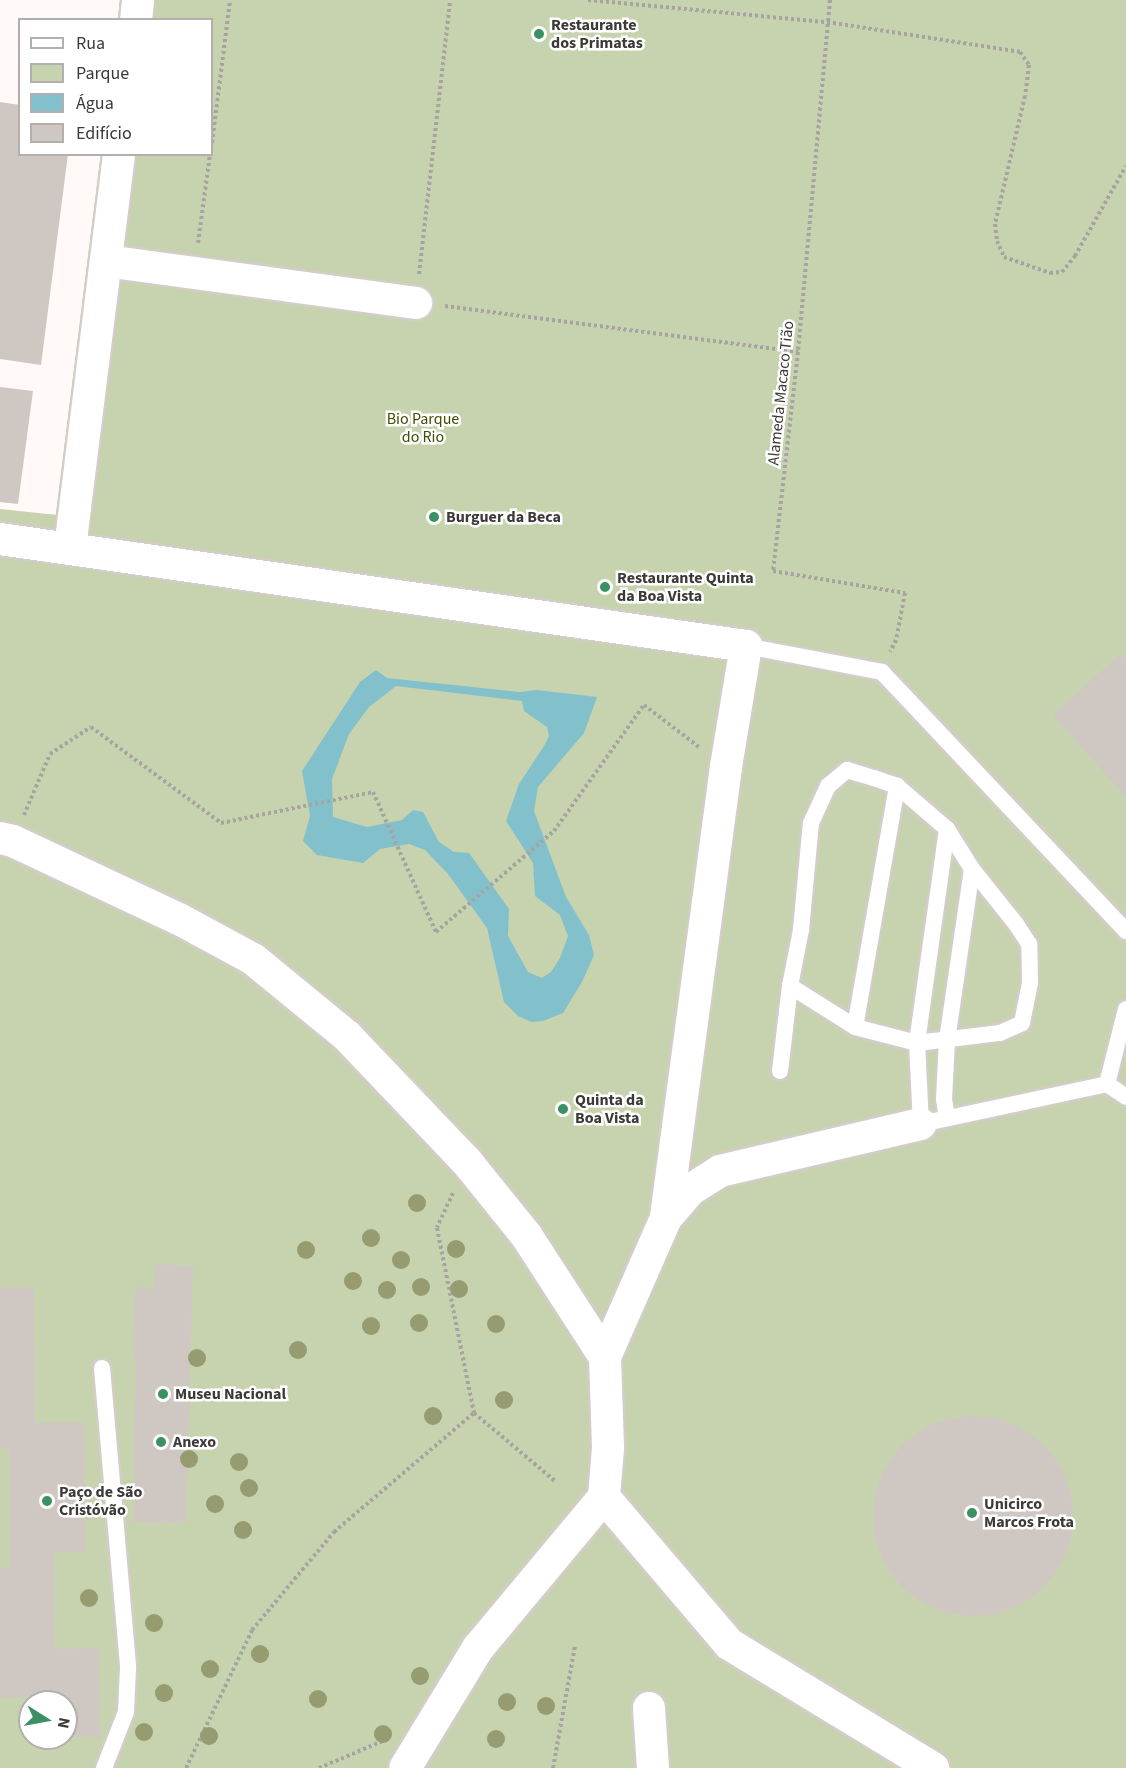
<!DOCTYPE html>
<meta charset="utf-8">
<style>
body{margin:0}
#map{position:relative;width:1126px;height:1768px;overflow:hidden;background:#fffaf7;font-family:"Source Sans 3",sans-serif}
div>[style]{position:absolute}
.green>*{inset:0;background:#c7d2ae}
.water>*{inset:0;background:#82c1cb}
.building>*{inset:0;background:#cfc8c2}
.round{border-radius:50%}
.path>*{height:4px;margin-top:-2px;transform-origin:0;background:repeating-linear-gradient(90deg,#a7a3a0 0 3px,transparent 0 6px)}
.roads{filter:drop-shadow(2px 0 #d3cdc7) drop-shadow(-2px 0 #d3cdc7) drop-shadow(0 2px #d3cdc7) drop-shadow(0 -2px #d3cdc7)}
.lane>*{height:16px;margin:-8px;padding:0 8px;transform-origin:8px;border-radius:8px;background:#fff}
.street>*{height:32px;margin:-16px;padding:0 16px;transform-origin:16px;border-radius:16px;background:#fff}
.trees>*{width:18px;height:18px;margin:-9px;border-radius:50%;background:#969c70}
.dots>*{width:16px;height:16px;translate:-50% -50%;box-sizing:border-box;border:3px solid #fff;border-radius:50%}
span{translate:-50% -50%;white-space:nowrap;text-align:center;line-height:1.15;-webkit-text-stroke:5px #fff;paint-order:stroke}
.poi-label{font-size:16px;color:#3c3a37;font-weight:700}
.left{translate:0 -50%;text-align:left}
.street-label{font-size:16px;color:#3c3a37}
.park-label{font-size:16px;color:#404f02}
.legend{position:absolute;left:18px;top:18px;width:195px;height:138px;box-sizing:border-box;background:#fff;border:2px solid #b1b0af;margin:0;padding:8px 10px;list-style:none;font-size:18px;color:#3c3a37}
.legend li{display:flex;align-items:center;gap:12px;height:30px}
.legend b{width:30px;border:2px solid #b1b0af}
.north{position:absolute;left:18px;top:1690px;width:60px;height:60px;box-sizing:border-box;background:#fff;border:2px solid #b1b0af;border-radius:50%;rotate:101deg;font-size:16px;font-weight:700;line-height:24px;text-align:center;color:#3c3a37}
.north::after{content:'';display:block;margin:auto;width:21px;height:27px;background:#3c9164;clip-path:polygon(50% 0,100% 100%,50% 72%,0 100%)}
</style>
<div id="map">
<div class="green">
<div style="clip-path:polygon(evenodd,125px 0,1126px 0,1126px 1768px,0 1768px,0 509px,67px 516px,106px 155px,212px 154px,212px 20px,122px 19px,125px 0,30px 1702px,66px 1702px,66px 1738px,30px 1738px,30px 1702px)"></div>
</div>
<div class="water">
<div style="clip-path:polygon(evenodd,376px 670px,387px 678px,519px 692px,537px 690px,597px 697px,584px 733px,538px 787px,534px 811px,566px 897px,589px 935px,594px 955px,582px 982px,563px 1013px,543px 1021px,531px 1022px,518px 1016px,504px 1002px,487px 928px,448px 874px,425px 850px,409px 844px,380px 849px,363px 863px,317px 855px,303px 841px,310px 816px,302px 771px,360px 682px,376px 670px,396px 686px,522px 701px,524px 711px,547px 727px,549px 736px,544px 746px,519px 784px,506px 821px,533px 863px,535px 896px,560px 915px,568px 936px,560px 958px,551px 972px,542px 978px,528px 972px,508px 936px,509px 909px,469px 853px,454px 852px,439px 842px,423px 812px,413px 810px,402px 820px,367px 827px,333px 817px,332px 779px,349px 734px,369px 707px,396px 686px)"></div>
</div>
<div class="building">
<div style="clip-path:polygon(0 102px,20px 105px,20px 154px,68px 154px,41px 365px,0 359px)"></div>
<div style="clip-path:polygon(0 387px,33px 391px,18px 504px,0 502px)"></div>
<div style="clip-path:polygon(1121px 653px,1126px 658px,1126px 797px,1053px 715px)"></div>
<div style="clip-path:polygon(156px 1264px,193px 1266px,186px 1523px,133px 1522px,136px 1361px,132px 1344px,136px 1287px,154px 1288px)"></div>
<div style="clip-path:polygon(0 1287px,34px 1287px,35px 1423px,84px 1422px,85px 1552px,54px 1552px,55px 1649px,99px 1648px,100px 1737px,66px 1737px,66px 1702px,36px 1702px,36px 1697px,0 1698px,0 1567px,10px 1567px,9px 1449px,0 1449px)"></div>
<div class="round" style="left:873px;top:1416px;width:200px;height:200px"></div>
</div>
<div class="path">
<div style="left:588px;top:0;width:240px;rotate:5.3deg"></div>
<div style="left:827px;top:22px;width:195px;rotate:8.8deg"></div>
<div style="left:1020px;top:52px;width:16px;rotate:55deg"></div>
<div style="left:1029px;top:65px;width:31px;rotate:97deg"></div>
<div style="left:1025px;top:96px;width:131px;rotate:103.2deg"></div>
<div style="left:995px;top:224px;width:17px;rotate:83deg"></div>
<div style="left:997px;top:241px;width:17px;rotate:66deg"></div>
<div style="left:1004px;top:257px;width:49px;rotate:19.2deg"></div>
<div style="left:1050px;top:273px;width:12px;rotate:-5deg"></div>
<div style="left:1062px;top:272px;width:21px;rotate:-51deg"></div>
<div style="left:1075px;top:256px;width:103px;rotate:-60.5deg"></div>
<div style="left:830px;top:0;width:353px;rotate:95.2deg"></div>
<div style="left:798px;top:352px;width:220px;rotate:96.5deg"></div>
<div style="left:773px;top:571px;width:134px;rotate:9.5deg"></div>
<div style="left:905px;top:593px;width:48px;rotate:100.8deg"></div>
<div style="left:896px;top:640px;width:13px;rotate:117deg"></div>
<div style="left:212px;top:143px;width:144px;rotate:-82.8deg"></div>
<div style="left:198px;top:243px;width:90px;rotate:-82.3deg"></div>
<div style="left:419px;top:274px;width:276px;rotate:-83.5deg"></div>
<div style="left:445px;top:306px;width:356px;rotate:7.4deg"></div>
<div style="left:24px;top:815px;width:66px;rotate:-66.9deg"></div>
<div style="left:50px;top:754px;width:49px;rotate:-33.4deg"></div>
<div style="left:91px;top:727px;width:162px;rotate:36.4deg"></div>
<div style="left:221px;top:823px;width:155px;rotate:-11.5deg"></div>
<div style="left:373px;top:792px;width:154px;rotate:65.8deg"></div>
<div style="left:436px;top:932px;width:155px;rotate:-40.6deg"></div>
<div style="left:554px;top:831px;width:155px;rotate:-54.5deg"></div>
<div style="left:644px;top:705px;width:69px;rotate:37.4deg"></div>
<div style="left:453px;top:1193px;width:38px;rotate:115deg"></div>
<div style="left:437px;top:1228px;width:189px;rotate:78.7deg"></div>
<div style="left:186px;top:1768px;width:153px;rotate:-64.4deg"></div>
<div style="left:252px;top:1630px;width:128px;rotate:-50.1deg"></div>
<div style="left:334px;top:1532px;width:184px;rotate:-40.4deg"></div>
<div style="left:474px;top:1413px;width:106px;rotate:40deg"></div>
<div style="left:319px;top:1768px;width:72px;rotate:-23deg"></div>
<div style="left:553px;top:1768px;width:124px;rotate:-79.8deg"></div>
</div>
<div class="roads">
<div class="lane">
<div style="left:746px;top:646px;width:138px;rotate:10.8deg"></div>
<div style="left:882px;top:672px;width:356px;rotate:46.7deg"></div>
<div style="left:947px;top:829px;width:216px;rotate:98deg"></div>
<div style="left:917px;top:1043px;width:81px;rotate:87.2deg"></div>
<div style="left:921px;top:1124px;width:190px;rotate:-12.1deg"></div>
<div style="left:1107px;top:1084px;width:77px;rotate:-75.8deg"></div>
<div style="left:790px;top:986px;width:77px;rotate:32.2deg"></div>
<div style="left:855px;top:1027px;width:64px;rotate:14.5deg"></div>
<div style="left:917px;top:1043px;width:84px;rotate:-6.9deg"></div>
<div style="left:1000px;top:1033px;width:24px;rotate:-24deg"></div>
<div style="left:1022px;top:1023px;width:41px;rotate:-78.7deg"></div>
<div style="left:1030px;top:983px;width:39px;rotate:-91deg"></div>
<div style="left:1029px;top:944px;width:24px;rotate:-123deg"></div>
<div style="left:1016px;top:924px;width:70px;rotate:-128.7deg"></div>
<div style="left:855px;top:1027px;width:245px;rotate:-80.1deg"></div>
<div style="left:780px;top:1071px;width:86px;rotate:-83.3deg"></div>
<div style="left:790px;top:986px;width:57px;rotate:-78.9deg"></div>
<div style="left:801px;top:930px;width:107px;rotate:-84.7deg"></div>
<div style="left:811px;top:823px;width:41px;rotate:-65.3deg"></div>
<div style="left:828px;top:786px;width:25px;rotate:-40deg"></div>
<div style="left:847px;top:770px;width:28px;rotate:17deg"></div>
<div style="left:874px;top:778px;width:24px;rotate:19deg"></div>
<div style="left:897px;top:786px;width:66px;rotate:40.7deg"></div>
<div style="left:947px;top:829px;width:47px;rotate:58deg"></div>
<div style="left:972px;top:869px;width:173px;rotate:98.3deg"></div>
<div style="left:947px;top:1040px;width:59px;rotate:92.9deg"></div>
<div style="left:944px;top:1099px;width:19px;rotate:81deg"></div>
<div style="left:1107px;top:1084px;width:23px;rotate:34deg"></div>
<div style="left:102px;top:1368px;width:301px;rotate:85deg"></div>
<div style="left:128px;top:1668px;width:44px;rotate:92.6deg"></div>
<div style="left:126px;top:1712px;width:60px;rotate:111.4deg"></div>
</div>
<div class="street">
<div style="left:136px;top:20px;width:20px;rotate:-84deg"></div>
<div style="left:106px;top:261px;width:313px;rotate:7.7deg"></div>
<div style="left:0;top:539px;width:754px;rotate:8.16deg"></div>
<div style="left:746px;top:646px;width:123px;rotate:99.4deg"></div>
<div style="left:726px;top:767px;width:455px;rotate:97.6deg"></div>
<div style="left:666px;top:1218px;width:152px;rotate:113.7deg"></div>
<div style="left:70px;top:548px;width:397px;rotate:-82.9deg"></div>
<div style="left:0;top:838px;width:13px;rotate:13deg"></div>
<div style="left:13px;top:841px;width:183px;rotate:25.2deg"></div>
<div style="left:179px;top:919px;width:84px;rotate:28.4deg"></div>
<div style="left:253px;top:959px;width:122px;rotate:39.3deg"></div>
<div style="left:347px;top:1036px;width:174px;rotate:46.4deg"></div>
<div style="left:467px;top:1162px;width:94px;rotate:51.1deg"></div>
<div style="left:526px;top:1235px;width:145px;rotate:57.1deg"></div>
<div style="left:605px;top:1357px;width:91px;rotate:88.1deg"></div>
<div style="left:608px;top:1448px;width:49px;rotate:94.7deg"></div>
<div style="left:604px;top:1497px;width:197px;rotate:129.8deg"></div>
<div style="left:478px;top:1648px;width:140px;rotate:121.3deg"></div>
<div style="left:666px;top:1218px;width:37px;rotate:-49deg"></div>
<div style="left:690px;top:1190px;width:36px;rotate:-32deg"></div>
<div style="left:720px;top:1171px;width:206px;rotate:-13.2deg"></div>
<div style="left:604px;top:1497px;width:193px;rotate:49.6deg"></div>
<div style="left:729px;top:1644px;width:239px;rotate:31.3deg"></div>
<div style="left:649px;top:1708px;width:60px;rotate:86.2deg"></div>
</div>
</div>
<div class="trees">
<div style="left:417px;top:1203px"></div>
<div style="left:371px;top:1238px"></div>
<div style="left:456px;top:1249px"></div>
<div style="left:306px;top:1250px"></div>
<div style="left:401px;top:1260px"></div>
<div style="left:353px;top:1281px"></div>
<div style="left:421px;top:1287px"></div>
<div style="left:459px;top:1289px"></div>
<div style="left:387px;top:1290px"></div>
<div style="left:419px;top:1323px"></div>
<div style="left:496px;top:1324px"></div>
<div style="left:371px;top:1326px"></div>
<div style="left:298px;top:1350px"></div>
<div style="left:197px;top:1358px"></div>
<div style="left:504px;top:1400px"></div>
<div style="left:433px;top:1416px"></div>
<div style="left:189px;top:1459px"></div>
<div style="left:239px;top:1462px"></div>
<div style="left:249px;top:1488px"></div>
<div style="left:215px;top:1504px"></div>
<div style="left:243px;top:1530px"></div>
<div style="left:89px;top:1598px"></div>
<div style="left:154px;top:1623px"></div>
<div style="left:260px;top:1654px"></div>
<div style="left:210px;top:1669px"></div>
<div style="left:420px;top:1676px"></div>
<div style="left:164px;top:1693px"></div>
<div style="left:318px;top:1699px"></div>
<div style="left:507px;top:1702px"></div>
<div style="left:546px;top:1706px"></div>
<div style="left:144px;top:1732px"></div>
<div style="left:383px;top:1734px"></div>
<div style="left:209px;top:1736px"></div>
<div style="left:496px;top:1739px"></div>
</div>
<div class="dots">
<div style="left:539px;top:34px;background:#3c9164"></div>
<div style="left:434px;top:517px;background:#3c9164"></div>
<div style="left:605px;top:587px;background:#3c9164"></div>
<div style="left:563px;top:1109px;background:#3c9164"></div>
<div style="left:163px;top:1394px;background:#3c9164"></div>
<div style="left:161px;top:1442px;background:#3c9164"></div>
<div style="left:47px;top:1501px;background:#3c9164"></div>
<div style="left:972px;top:1513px;background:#3c9164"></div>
</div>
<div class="poi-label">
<span class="left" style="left:551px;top:34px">Restaurante<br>dos Primatas</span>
<span class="left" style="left:446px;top:517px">Burguer da Beca</span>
<span class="left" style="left:617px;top:587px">Restaurante Quinta<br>da Boa Vista</span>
<span class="left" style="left:575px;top:1109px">Quinta da<br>Boa Vista</span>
<span class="left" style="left:175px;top:1394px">Museu Nacional</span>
<span class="left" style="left:173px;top:1442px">Anexo</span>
<span class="left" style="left:59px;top:1501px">Paço de São<br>Cristóvão</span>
<span class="left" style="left:984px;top:1513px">Unicirco<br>Marcos Frota</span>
</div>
<div class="street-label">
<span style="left:781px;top:393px;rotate:-84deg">Alameda Macaco Tião</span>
</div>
<div class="park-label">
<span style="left:423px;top:428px">Bio Parque<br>do Rio</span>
</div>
<ul class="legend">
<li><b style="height:8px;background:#fff"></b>Rua</li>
<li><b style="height:16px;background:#c7d2ae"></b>Parque</li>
<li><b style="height:16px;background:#82c1cb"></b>Água</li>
<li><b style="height:16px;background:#cfc8c2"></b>Edifício</li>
</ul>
<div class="north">N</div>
</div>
